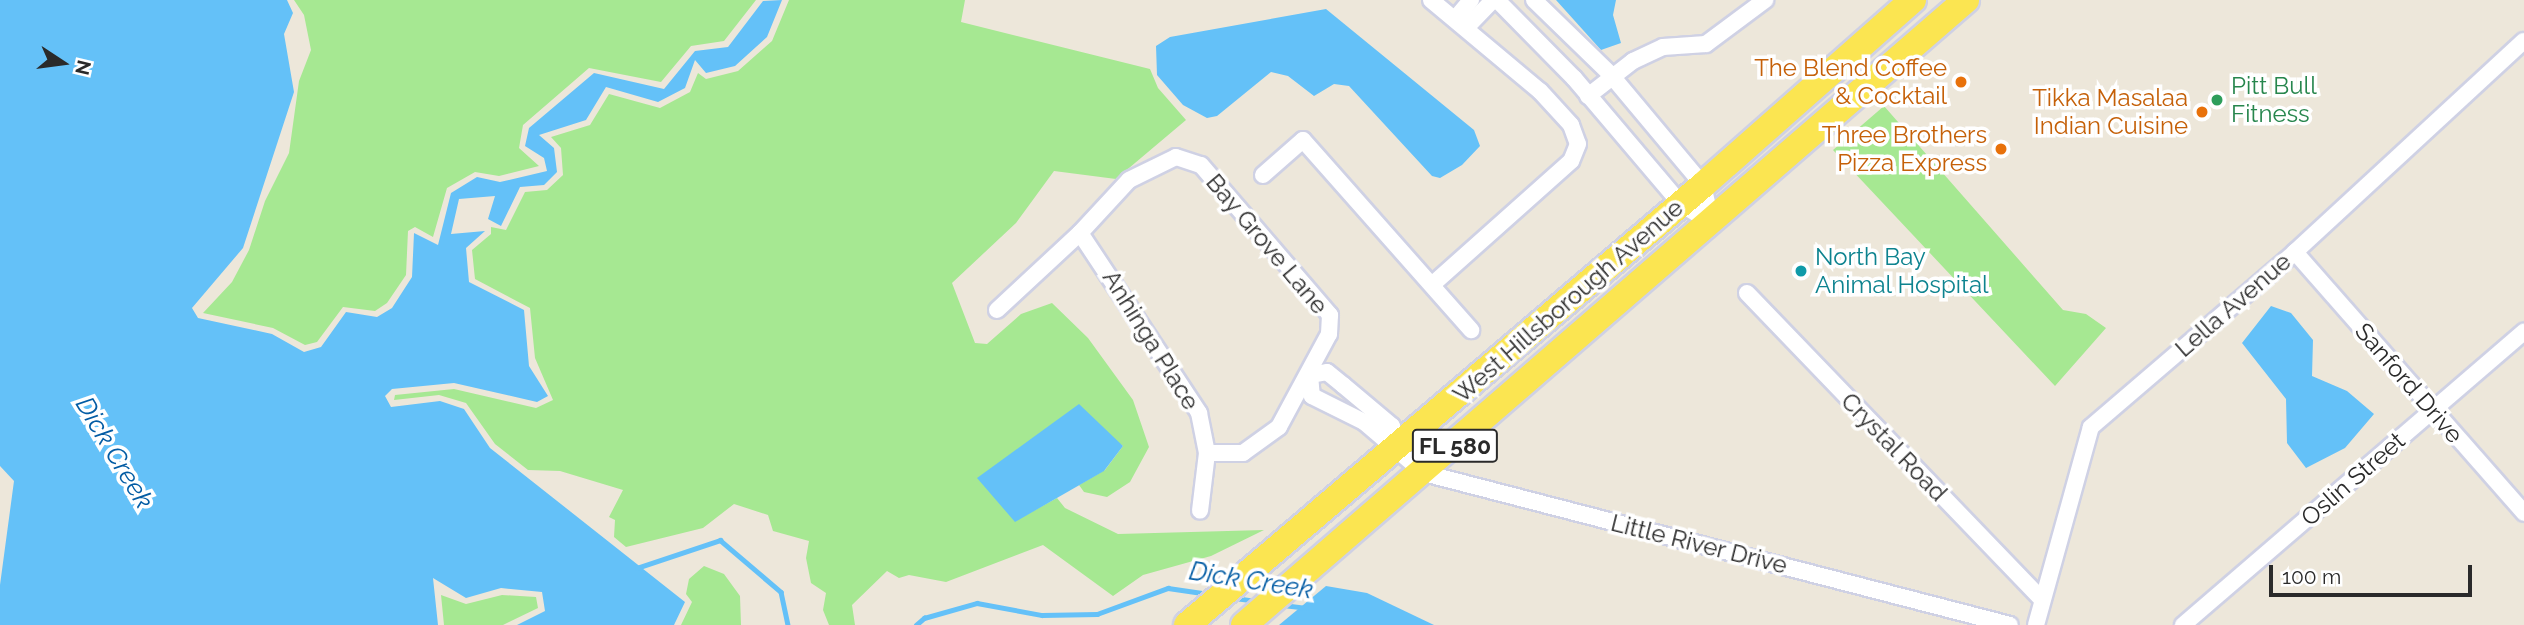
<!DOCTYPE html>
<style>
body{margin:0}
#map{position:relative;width:2524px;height:625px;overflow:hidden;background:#ede7da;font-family:Raleway,sans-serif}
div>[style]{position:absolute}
.green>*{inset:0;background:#a6e892}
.water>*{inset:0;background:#64c1f8}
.stream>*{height:4.5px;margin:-2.25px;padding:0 2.25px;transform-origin:2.25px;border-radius:2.25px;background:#64c1f8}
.roads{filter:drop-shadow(2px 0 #cfd1e4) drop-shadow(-2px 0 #cfd1e4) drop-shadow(0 2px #cfd1e4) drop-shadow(0 -2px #cfd1e4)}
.minor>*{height:16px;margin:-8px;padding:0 8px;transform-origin:8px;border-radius:8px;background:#fff}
.primary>*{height:26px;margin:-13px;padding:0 13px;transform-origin:13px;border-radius:13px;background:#fbe551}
.dots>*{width:19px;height:19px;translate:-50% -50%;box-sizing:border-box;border:4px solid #fff;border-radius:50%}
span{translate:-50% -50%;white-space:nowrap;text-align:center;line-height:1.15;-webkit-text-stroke:7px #fff;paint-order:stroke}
.shield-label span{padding:2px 5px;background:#fff;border:2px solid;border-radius:5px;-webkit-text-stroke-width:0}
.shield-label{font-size:23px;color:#2a2a2a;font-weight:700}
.food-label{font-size:24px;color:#c56008}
.right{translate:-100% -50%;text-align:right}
.leisure-label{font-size:24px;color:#27864d}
.left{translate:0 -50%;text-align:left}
.street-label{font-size:24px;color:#2a2a2a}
.culture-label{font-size:24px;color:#0d838f}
.water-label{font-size:26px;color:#035ca4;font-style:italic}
.north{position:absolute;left:28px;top:28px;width:70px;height:70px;-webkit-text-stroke:5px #fff;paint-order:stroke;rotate:103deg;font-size:19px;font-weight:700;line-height:28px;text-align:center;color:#2a2a2a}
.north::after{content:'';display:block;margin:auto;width:24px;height:32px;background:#2a2a2a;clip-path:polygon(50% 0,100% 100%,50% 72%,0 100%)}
.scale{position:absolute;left:2269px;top:565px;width:203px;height:32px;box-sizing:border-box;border:4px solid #2a2a2a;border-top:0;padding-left:9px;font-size:21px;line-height:24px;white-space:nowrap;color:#2a2a2a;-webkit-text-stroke:5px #fff;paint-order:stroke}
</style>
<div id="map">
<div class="green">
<div style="clip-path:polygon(294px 0,756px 0,724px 41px,691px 46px,661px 82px,589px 68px,523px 125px,519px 148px,539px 166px,499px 176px,475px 172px,447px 188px,433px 237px,415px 227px,408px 231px,406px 275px,387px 303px,375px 311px,343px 307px,317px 342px,305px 345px,273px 328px,203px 313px,232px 282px,249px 250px,265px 201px,289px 153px,299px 81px,311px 50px,304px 15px)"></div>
<div style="clip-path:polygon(789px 0,965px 0,961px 22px,1150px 69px,1158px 88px,1186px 120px,1116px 179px,1054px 171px,1016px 223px,952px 283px,975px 343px,987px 344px,1021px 314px,1052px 303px,1088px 338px,1133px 400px,1149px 447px,1130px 482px,1107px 497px,1084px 492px,1079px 485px,1105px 470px,1123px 446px,1112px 438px,1015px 521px,1057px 498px,1065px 508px,1118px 534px,1264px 530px,1211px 556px,1143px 575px,1113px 596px,1043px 545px,946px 582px,909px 575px,899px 578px,887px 571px,852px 605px,855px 625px,829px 625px,823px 610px,826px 593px,811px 583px,806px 558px,809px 541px,773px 531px,768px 515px,734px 504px,703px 528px,626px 547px,614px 537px,615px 520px,609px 517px,623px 490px,560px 471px,528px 470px,495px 444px,466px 403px,439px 395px,394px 400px,395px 395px,454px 389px,536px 408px,553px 400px,535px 358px,530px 308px,475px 279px,472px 250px,491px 234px,491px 227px,506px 230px,525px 192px,547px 190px,563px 175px,561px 148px,551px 137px,590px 125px,609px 94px,660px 108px,690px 92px,698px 73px,706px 79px,738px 71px,772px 41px)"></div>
<div style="clip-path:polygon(1884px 106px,2063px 310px,2086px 314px,2106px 328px,2055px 386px,1833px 150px)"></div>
<div style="clip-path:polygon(704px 566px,724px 574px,740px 596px,741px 625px,681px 625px,692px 602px,686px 594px,689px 579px)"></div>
<div style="clip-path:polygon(441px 595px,466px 604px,502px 595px,536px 597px,538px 608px,503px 625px,444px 625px)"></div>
</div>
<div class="water">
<div style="clip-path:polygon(0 0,287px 0,293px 13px,284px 34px,294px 92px,243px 248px,192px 308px,198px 318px,272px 334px,304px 352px,321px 347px,346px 312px,377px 317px,392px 308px,412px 277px,414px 233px,438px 245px,451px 193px,477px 177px,500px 182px,547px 171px,544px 158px,525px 146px,529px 128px,594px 73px,664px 89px,695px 51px,728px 47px,763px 1px,782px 0,767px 37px,735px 66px,706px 73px,695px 60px,685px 88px,658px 102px,606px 87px,586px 120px,539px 135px,554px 148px,557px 172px,544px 185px,520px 187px,501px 226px,488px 219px,495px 196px,459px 199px,451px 234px,485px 231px,466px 248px,469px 282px,524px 310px,529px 366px,548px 396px,537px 402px,454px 383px,392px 389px,385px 396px,391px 407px,440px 401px,464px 409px,490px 448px,685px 602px,674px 625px,517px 625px,545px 611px,542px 592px,501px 588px,466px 598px,433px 578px,438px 625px,0 625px,0 585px,14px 481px,0 466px)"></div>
<div style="clip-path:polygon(1556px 0,1616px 0,1613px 15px,1621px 43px,1601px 50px)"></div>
<div style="clip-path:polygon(1326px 9px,1474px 130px,1480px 146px,1462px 165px,1440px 178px,1432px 176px,1349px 86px,1334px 84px,1314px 96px,1288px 76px,1271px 72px,1217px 116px,1207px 118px,1183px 105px,1157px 75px,1156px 46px,1170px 37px)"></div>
<div style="clip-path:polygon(2271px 306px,2291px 313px,2313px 340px,2312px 376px,2347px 391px,2374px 414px,2345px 448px,2306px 468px,2287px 443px,2286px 399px,2242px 343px)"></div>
<div style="clip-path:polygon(1079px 404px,1123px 446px,1104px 471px,1015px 522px,977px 478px)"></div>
<div style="clip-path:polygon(1326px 586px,1367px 593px,1434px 625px,1279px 625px)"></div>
</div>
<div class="stream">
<div style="left:637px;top:568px;width:88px;rotate:-18.6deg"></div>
<div style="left:720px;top:540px;width:80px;rotate:40.4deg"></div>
<div style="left:781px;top:592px;width:34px;rotate:78deg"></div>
<div style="left:1235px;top:598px;width:22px;rotate:8deg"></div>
<div style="left:1283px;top:605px;width:23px;rotate:7deg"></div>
<div style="left:916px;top:625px;width:11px;rotate:-41deg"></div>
<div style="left:924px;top:618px;width:55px;rotate:-15.8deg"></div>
<div style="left:977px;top:603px;width:66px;rotate:10.5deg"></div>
<div style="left:1042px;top:615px;width:55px;rotate:-1deg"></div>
<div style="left:1097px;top:614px;width:76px;rotate:-20.1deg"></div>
<div style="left:1168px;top:588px;width:41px;rotate:8.3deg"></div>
</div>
<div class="roads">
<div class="minor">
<div style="left:1431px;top:0;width:142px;rotate:39.9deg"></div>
<div style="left:1540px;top:91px;width:46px;rotate:47.6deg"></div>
<div style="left:1571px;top:125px;width:20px;rotate:70deg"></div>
<div style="left:1578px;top:144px;width:18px;rotate:112deg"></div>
<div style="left:1571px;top:161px;width:186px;rotate:138.3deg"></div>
<div style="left:1497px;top:0;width:110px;rotate:45.4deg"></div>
<div style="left:1574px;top:78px;width:165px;rotate:49.7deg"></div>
<div style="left:1681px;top:204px;width:36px;rotate:32deg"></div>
<div style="left:1534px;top:0;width:107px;rotate:44.2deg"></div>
<div style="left:1611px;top:75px;width:143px;rotate:50.1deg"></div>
<div style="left:1703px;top:185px;width:39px;rotate:77deg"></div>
<div style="left:1455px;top:19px;width:25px;rotate:-50deg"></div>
<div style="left:1466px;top:28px;width:39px;rotate:-46deg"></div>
<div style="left:1588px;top:96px;width:57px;rotate:-37.9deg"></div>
<div style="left:1633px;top:61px;width:33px;rotate:-25deg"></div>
<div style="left:1663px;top:47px;width:43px;rotate:-4deg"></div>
<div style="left:1706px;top:44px;width:74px;rotate:-36.7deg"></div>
<div style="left:1263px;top:175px;width:53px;rotate:-41.2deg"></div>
<div style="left:1303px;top:140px;width:254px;rotate:48.5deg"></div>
<div style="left:1080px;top:233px;width:216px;rotate:56.5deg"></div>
<div style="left:1199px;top:413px;width:41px;rotate:78.7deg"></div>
<div style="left:1207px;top:453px;width:58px;rotate:96.9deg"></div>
<div style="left:2295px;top:252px;width:347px;rotate:48.7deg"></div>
<div style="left:1747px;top:293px;width:426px;rotate:46.1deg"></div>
<div style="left:997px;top:310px;width:113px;rotate:-42.9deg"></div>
<div style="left:1080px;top:233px;width:72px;rotate:-47.2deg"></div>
<div style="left:1129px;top:180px;width:52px;rotate:-26.1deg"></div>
<div style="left:1176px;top:157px;width:26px;rotate:18deg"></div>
<div style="left:1201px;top:165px;width:198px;rotate:49.3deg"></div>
<div style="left:1330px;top:315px;width:19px;rotate:93deg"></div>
<div style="left:1329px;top:334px;width:106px;rotate:118.3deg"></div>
<div style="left:1279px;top:427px;width:44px;rotate:144.2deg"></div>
<div style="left:1243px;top:453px;width:36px;rotate:180deg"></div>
<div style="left:1310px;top:375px;width:21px;rotate:85deg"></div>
<div style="left:1312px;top:396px;width:58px;rotate:26.6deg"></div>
<div style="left:1364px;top:422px;width:79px;rotate:40.4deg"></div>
<div style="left:1424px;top:473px;width:605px;rotate:14.54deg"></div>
<div style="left:1310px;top:375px;width:17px;rotate:-10deg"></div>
<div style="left:1327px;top:372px;width:21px;rotate:39deg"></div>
<div style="left:1343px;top:385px;width:64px;rotate:39.9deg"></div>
<div style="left:1392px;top:426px;width:23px;rotate:77deg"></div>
<div style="left:2036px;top:625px;width:205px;rotate:-74.5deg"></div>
<div style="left:2091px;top:427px;width:269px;rotate:-40.6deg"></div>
<div style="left:2295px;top:252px;width:311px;rotate:-42.7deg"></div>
<div style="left:2183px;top:625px;width:450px;rotate:-40.7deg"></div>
</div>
<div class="primary">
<div style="left:1187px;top:625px;width:678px;rotate:-40.45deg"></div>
<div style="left:1703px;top:185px;width:280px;rotate:-41.4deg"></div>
<div style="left:1244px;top:625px;width:955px;rotate:-40.88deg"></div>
</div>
</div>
<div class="dots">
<div style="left:1961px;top:82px;background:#e8710a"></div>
<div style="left:2217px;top:100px;background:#2e9e5b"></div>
<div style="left:2202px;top:112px;background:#e8710a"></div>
<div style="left:2001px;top:149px;background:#e8710a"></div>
<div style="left:1801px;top:271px;background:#0f9aa8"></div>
</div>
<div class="shield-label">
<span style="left:1455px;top:446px">FL 580</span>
</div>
<div class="food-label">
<span class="right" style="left:1947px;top:82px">The Blend Coffee<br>&amp; Cocktail</span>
<span class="right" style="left:2188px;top:112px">Tikka Masalaa<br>Indian Cuisine</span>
<span class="right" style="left:1987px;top:149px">Three Brothers<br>Pizza Express</span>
</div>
<div class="leisure-label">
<span class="left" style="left:2231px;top:100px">Pitt Bull<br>Fitness</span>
</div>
<div class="street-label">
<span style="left:1267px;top:244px;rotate:50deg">Bay Grove Lane</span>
<span style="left:1568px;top:301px;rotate:-41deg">West Hillsborough Avenue</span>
<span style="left:2233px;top:305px;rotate:-41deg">Lella Avenue</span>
<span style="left:1151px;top:340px;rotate:58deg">Anhinga Place</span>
<span style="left:2409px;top:383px;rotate:49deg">Sanford Drive</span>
<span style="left:1894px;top:447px;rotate:46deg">Crystal Road</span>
<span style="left:2353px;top:479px;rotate:-41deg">Oslin Street</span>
<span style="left:1699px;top:544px;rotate:14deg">Little River Drive</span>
</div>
<div class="culture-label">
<span class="left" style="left:1815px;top:271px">North Bay<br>Animal Hospital</span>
</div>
<div class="water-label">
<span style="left:114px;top:453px;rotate:59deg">Dick Creek</span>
<span style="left:1251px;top:581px;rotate:9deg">Dick Creek</span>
</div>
<div class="north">N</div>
<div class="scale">100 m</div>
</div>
